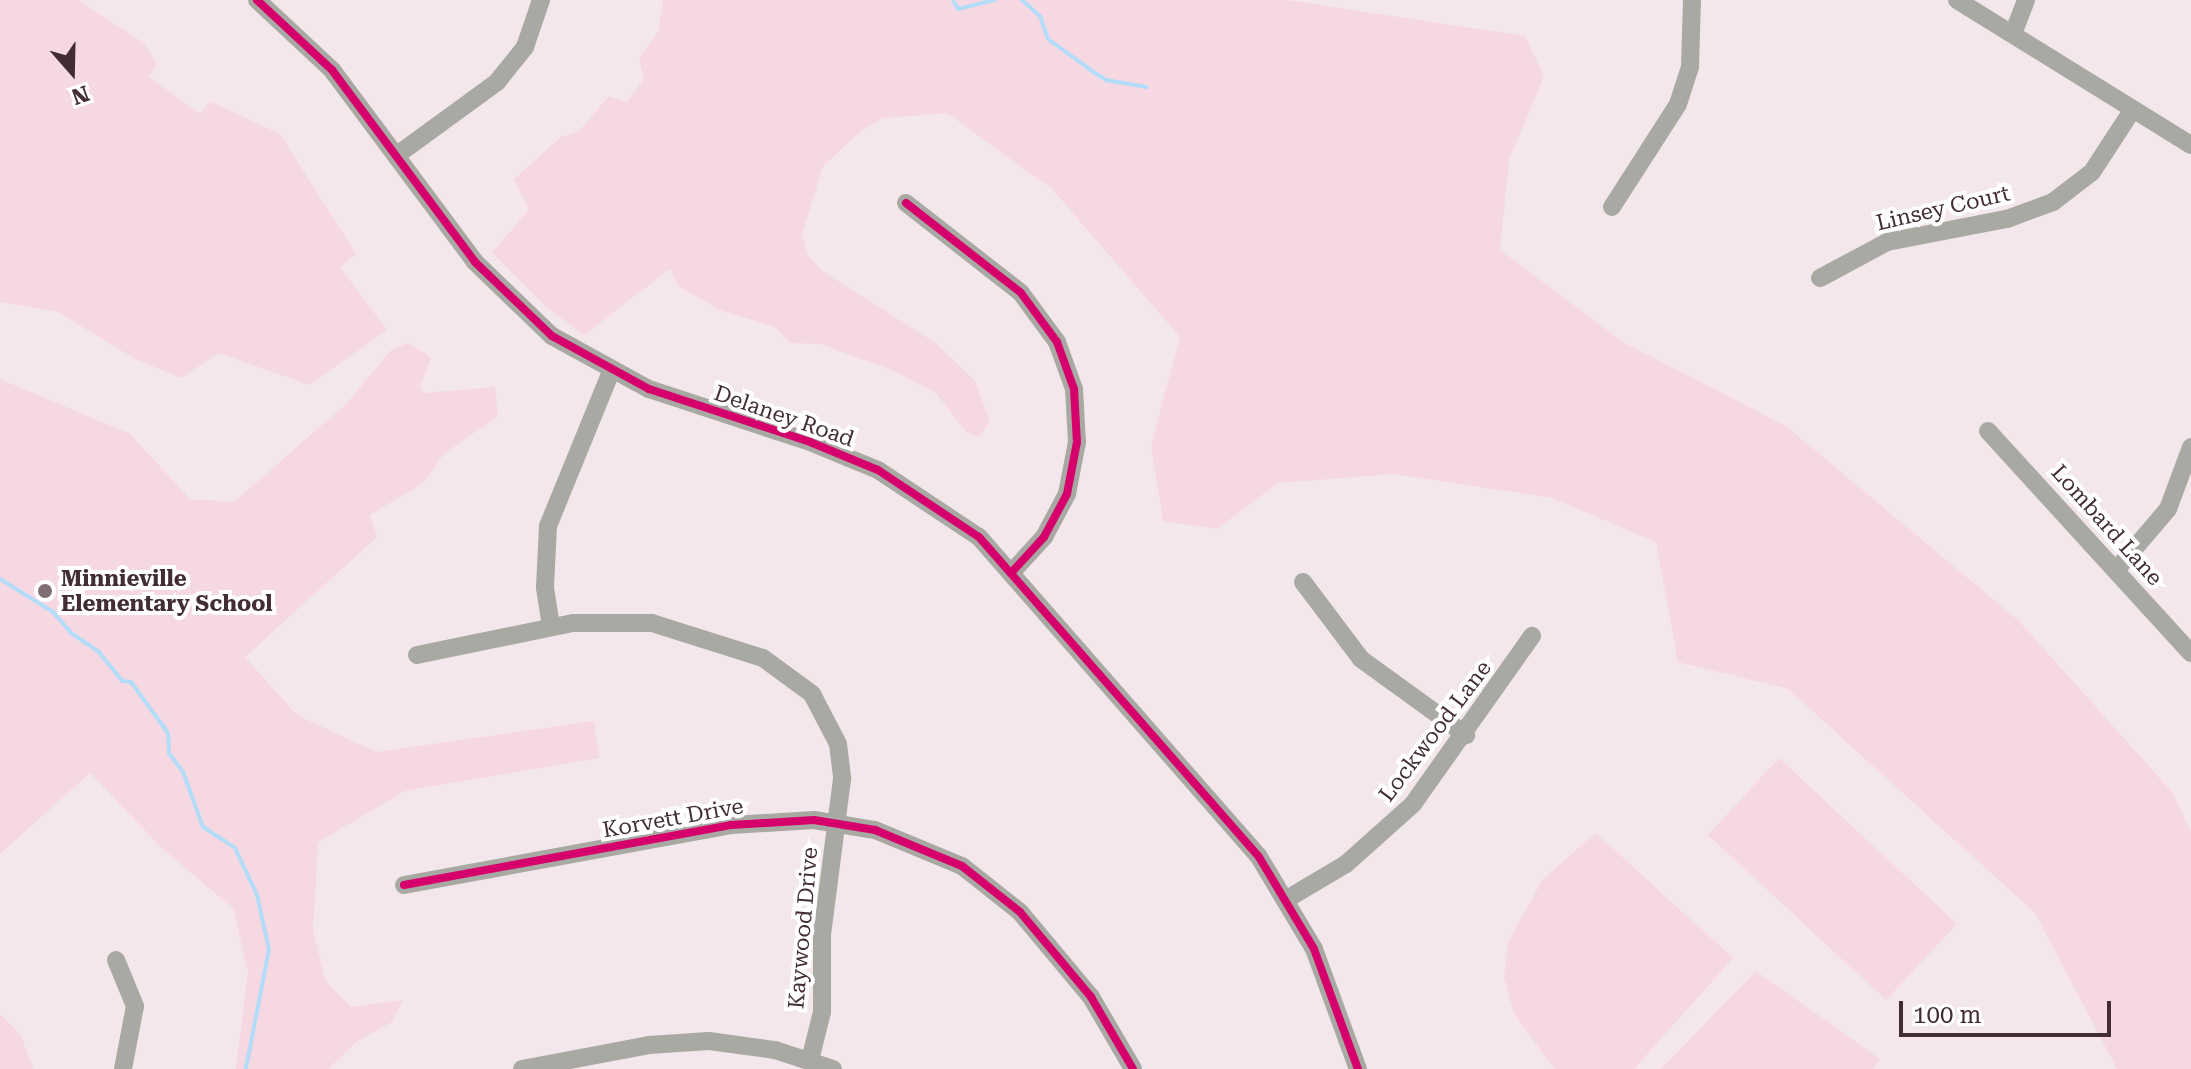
<!DOCTYPE html>
<style>
body{margin:0}
#map{position:relative;width:2191px;height:1069px;overflow:hidden;background:#f4e7eb;font-family:"Roboto Serif",serif}
div>[style]{position:absolute}
.green>*{inset:0;background:#f6d8e2}
.stream>*{height:4px;margin:-2px;padding:0 2px;transform-origin:2px;border-radius:2px;background:#b3dcf8}
.minor>*{height:18px;margin:-9px;padding:0 9px;transform-origin:9px;border-radius:9px;background:#a9a9a3}
.cycleway>*{height:8px;margin:-4px;padding:0 4px;transform-origin:4px;border-radius:4px;background:#d6006c}
.dots>*{width:22px;height:22px;translate:-50% -50%;box-sizing:border-box;border:4px solid #fff;border-radius:50%}
span{translate:-50% -50%;white-space:nowrap;text-align:center;line-height:1.15;-webkit-text-stroke:8px #fff;paint-order:stroke}
.street-label{font-size:22px;color:#422d35}
.poi-label{font-size:22px;color:#422d35;font-weight:700}
.left{translate:0 -50%;text-align:left}
.north{position:absolute;left:32px;top:32px;width:80px;height:80px;-webkit-text-stroke:6px #fff;paint-order:stroke;rotate:160deg;font-size:22px;font-weight:700;line-height:32px;text-align:center;color:#422d35}
.north::after{content:'';display:block;margin:auto;width:28px;height:36px;background:#422d35;clip-path:polygon(50% 0,100% 100%,50% 72%,0 100%)}
.scale{position:absolute;left:1899px;top:1001px;width:212px;height:36px;box-sizing:border-box;border:4px solid #422d35;border-top:0;padding-left:10px;font-size:24px;line-height:28px;white-space:nowrap;color:#422d35;-webkit-text-stroke:6px #fff;paint-order:stroke}
</style>
<div id="map">
<div class="green">
<div style="clip-path:polygon(0 0,78px 0,144px 43px,157px 64px,149px 77px,200px 114px,210px 101px,280px 134px,356px 254px,340px 267px,387px 330px,309px 385px,219px 353px,181px 378px,135px 359px,58px 312px,0 302px)"></div>
<div style="clip-path:polygon(663px 0,1287px 0,1525px 36px,1544px 77px,1509px 159px,1500px 250px,1621px 341px,1786px 426px,2019px 621px,2172px 792px,2191px 832px,2191px 1069px,2117px 1069px,2035px 913px,1788px 689px,1678px 662px,1656px 542px,1552px 498px,1394px 474px,1278px 483px,1217px 529px,1163px 521px,1151px 446px,1180px 337px,1052px 189px,947px 113px,883px 118px,862px 130px,823px 166px,802px 235px,808px 256px,821px 270px,937px 344px,975px 381px,990px 422px,979px 436px,966px 432px,936px 393px,892px 370px,820px 344px,790px 343px,775px 327px,720px 310px,678px 286px,670px 269px,584px 335px,544px 305px,492px 253px,529px 209px,514px 179px,561px 137px,579px 131px,609px 96px,627px 102px,644px 79px,639px 59px,659px 30px)"></div>
<div style="clip-path:polygon(409px 343px,431px 358px,420px 387px,424px 393px,495px 387px,498px 416px,444px 454px,422px 484px,370px 515px,377px 537px,245px 657px,297px 715px,376px 752px,594px 721px,599px 758px,405px 791px,318px 842px,313px 931px,326px 982px,351px 1007px,403px 1000px,392px 1022px,356px 1042px,328px 1069px,236px 1069px,248px 972px,233px 908px,164px 850px,90px 773px,0 854px,0 379px,130px 434px,190px 499px,234px 502px,347px 403px,392px 349px)"></div>
<div style="clip-path:polygon(1779px 758px,1957px 924px,1886px 1000px,1708px 835px)"></div>
<div style="clip-path:polygon(1596px 833px,1733px 958px,1634px 1069px,1555px 1069px,1514px 1014px,1504px 977px,1508px 942px,1543px 879px)"></div>
<div style="clip-path:polygon(1756px 971px,1880px 1059px,1873px 1069px,1661px 1069px)"></div>
<div style="clip-path:polygon(0 1014px,21px 1035px,33px 1069px,0 1069px)"></div>
</div>
<div class="stream">
<div style="left:953px;top:0;width:10px;rotate:61deg"></div>
<div style="left:958px;top:9px;width:38px;rotate:-14deg"></div>
<div style="left:1022px;top:0;width:24px;rotate:42deg"></div>
<div style="left:1040px;top:16px;width:24px;rotate:71deg"></div>
<div style="left:1048px;top:39px;width:54px;rotate:36deg"></div>
<div style="left:1092px;top:71px;width:17px;rotate:33deg"></div>
<div style="left:1106px;top:80px;width:41px;rotate:9.9deg"></div>
<div style="left:0;top:579px;width:62px;rotate:31.9deg"></div>
<div style="left:53px;top:612px;width:28px;rotate:49deg"></div>
<div style="left:71px;top:633px;width:32px;rotate:34deg"></div>
<div style="left:98px;top:651px;width:38px;rotate:51deg"></div>
<div style="left:122px;top:681px;width:9px;rotate:6deg"></div>
<div style="left:131px;top:682px;width:63px;rotate:54deg"></div>
<div style="left:168px;top:733px;width:20px;rotate:87deg"></div>
<div style="left:169px;top:753px;width:24px;rotate:54deg"></div>
<div style="left:183px;top:772px;width:59px;rotate:70deg"></div>
<div style="left:203px;top:827px;width:38px;rotate:33deg"></div>
<div style="left:235px;top:848px;width:52px;rotate:64.9deg"></div>
<div style="left:257px;top:895px;width:55px;rotate:77.5deg"></div>
<div style="left:269px;top:949px;width:122px;rotate:100.9deg"></div>
</div>
<div class="minor">
<div style="left:257px;top:0;width:103px;rotate:43deg"></div>
<div style="left:332px;top:70px;width:239px;rotate:53.3deg"></div>
<div style="left:475px;top:262px;width:107px;rotate:43.9deg"></div>
<div style="left:552px;top:336px;width:111px;rotate:28.7deg"></div>
<div style="left:649px;top:389px;width:169px;rotate:18.2deg"></div>
<div style="left:810px;top:442px;width:74px;rotate:22.4deg"></div>
<div style="left:878px;top:470px;width:121px;rotate:33.6deg"></div>
<div style="left:979px;top:537px;width:425px;rotate:48.8deg"></div>
<div style="left:1259px;top:857px;width:107px;rotate:59.1deg"></div>
<div style="left:1314px;top:949px;width:128px;rotate:69.9deg"></div>
<div style="left:1957px;top:0;width:275px;rotate:31.8deg"></div>
<div style="left:2013px;top:34px;width:36px;rotate:-69deg"></div>
<div style="left:397px;top:155px;width:124px;rotate:-36.1deg"></div>
<div style="left:497px;top:82px;width:45px;rotate:-51.3deg"></div>
<div style="left:525px;top:47px;width:50px;rotate:-71.2deg"></div>
<div style="left:906px;top:203px;width:146px;rotate:38deg"></div>
<div style="left:1021px;top:293px;width:61px;rotate:53.7deg"></div>
<div style="left:1057px;top:342px;width:50px;rotate:70.1deg"></div>
<div style="left:1074px;top:389px;width:53px;rotate:86.8deg"></div>
<div style="left:1077px;top:442px;width:53px;rotate:100.9deg"></div>
<div style="left:1067px;top:494px;width:49px;rotate:118.1deg"></div>
<div style="left:1044px;top:537px;width:46px;rotate:132.4deg"></div>
<div style="left:1612px;top:207px;width:122px;rotate:-57.3deg"></div>
<div style="left:1678px;top:104px;width:39px;rotate:-72deg"></div>
<div style="left:1690px;top:67px;width:67px;rotate:-88.3deg"></div>
<div style="left:1820px;top:278px;width:76px;rotate:-28.2deg"></div>
<div style="left:1887px;top:242px;width:122px;rotate:-10.9deg"></div>
<div style="left:2007px;top:219px;width:49px;rotate:-20.3deg"></div>
<div style="left:2053px;top:202px;width:49px;rotate:-37.6deg"></div>
<div style="left:2092px;top:172px;width:75px;rotate:-56.9deg"></div>
<div style="left:1988px;top:431px;width:301px;rotate:47.6deg"></div>
<div style="left:2116px;top:570px;width:80px;rotate:-49.6deg"></div>
<div style="left:2168px;top:509px;width:66px;rotate:-69.6deg"></div>
<div style="left:1303px;top:582px;width:96px;rotate:53deg"></div>
<div style="left:1361px;top:659px;width:130px;rotate:35.9deg"></div>
<div style="left:551px;top:626px;width:39px;rotate:-99deg"></div>
<div style="left:545px;top:587px;width:61px;rotate:-87.2deg"></div>
<div style="left:548px;top:526px;width:166px;rotate:-67.8deg"></div>
<div style="left:417px;top:655px;width:159px;rotate:-11.6deg"></div>
<div style="left:573px;top:623px;width:79px"></div>
<div style="left:652px;top:623px;width:116px;rotate:17.5deg"></div>
<div style="left:763px;top:658px;width:61px;rotate:36.3deg"></div>
<div style="left:812px;top:694px;width:56px;rotate:62.5deg"></div>
<div style="left:838px;top:744px;width:35px;rotate:83deg"></div>
<div style="left:842px;top:779px;width:158px;rotate:97.3deg"></div>
<div style="left:822px;top:936px;width:76px;rotate:90deg"></div>
<div style="left:822px;top:1012px;width:49px;rotate:104deg"></div>
<div style="left:404px;top:885px;width:332px;rotate:-10.4deg"></div>
<div style="left:731px;top:825px;width:83px;rotate:-3.4deg"></div>
<div style="left:814px;top:820px;width:62px;rotate:9.3deg"></div>
<div style="left:875px;top:830px;width:94px;rotate:22.5deg"></div>
<div style="left:962px;top:866px;width:74px;rotate:38.4deg"></div>
<div style="left:1020px;top:912px;width:111px;rotate:50.1deg"></div>
<div style="left:1091px;top:997px;width:83px;rotate:59.7deg"></div>
<div style="left:1287px;top:899px;width:69px;rotate:-30.7deg"></div>
<div style="left:1346px;top:864px;width:90px;rotate:-41.8deg"></div>
<div style="left:1413px;top:804px;width:206px;rotate:-54.7deg"></div>
<div style="left:116px;top:960px;width:50px;rotate:67.6deg"></div>
<div style="left:135px;top:1006px;width:64px;rotate:100.8deg"></div>
<div style="left:522px;top:1069px;width:129px;rotate:-10.7deg"></div>
<div style="left:649px;top:1045px;width:60px;rotate:-3.8deg"></div>
<div style="left:709px;top:1041px;width:67px;rotate:7.8deg"></div>
<div style="left:775px;top:1050px;width:61px;rotate:18.1deg"></div>
</div>
<div class="cycleway">
<div style="left:257px;top:0;width:103px;rotate:43deg"></div>
<div style="left:332px;top:70px;width:239px;rotate:53.3deg"></div>
<div style="left:475px;top:262px;width:107px;rotate:43.9deg"></div>
<div style="left:552px;top:336px;width:111px;rotate:28.7deg"></div>
<div style="left:649px;top:389px;width:169px;rotate:18.2deg"></div>
<div style="left:810px;top:442px;width:74px;rotate:22.4deg"></div>
<div style="left:878px;top:470px;width:121px;rotate:33.6deg"></div>
<div style="left:979px;top:537px;width:425px;rotate:48.8deg"></div>
<div style="left:1259px;top:857px;width:107px;rotate:59.1deg"></div>
<div style="left:1314px;top:949px;width:128px;rotate:69.9deg"></div>
<div style="left:906px;top:203px;width:146px;rotate:38deg"></div>
<div style="left:1021px;top:293px;width:61px;rotate:53.7deg"></div>
<div style="left:1057px;top:342px;width:50px;rotate:70.1deg"></div>
<div style="left:1074px;top:389px;width:53px;rotate:86.8deg"></div>
<div style="left:1077px;top:442px;width:53px;rotate:100.9deg"></div>
<div style="left:1067px;top:494px;width:49px;rotate:118.1deg"></div>
<div style="left:1044px;top:537px;width:46px;rotate:132.4deg"></div>
<div style="left:404px;top:885px;width:332px;rotate:-10.4deg"></div>
<div style="left:731px;top:825px;width:83px;rotate:-3.4deg"></div>
<div style="left:814px;top:820px;width:62px;rotate:9.3deg"></div>
<div style="left:875px;top:830px;width:94px;rotate:22.5deg"></div>
<div style="left:962px;top:866px;width:74px;rotate:38.4deg"></div>
<div style="left:1020px;top:912px;width:111px;rotate:50.1deg"></div>
<div style="left:1091px;top:997px;width:83px;rotate:59.7deg"></div>
</div>
<div class="dots">
<div style="left:45px;top:591px;background:#806e75"></div>
</div>
<div class="street-label">
<span style="left:1943px;top:208px;rotate:-13deg">Linsey Court</span>
<span style="left:784px;top:416px;rotate:19deg">Delaney Road</span>
<span style="left:2107px;top:525px;rotate:48deg">Lombard Lane</span>
<span style="left:1435px;top:731px;rotate:-53deg">Lockwood Lane</span>
<span style="left:673px;top:818px;rotate:-10deg">Korvett Drive</span>
<span style="left:803px;top:928px;rotate:-85deg">Kaywood Drive</span>
</div>
<div class="poi-label">
<span class="left" style="left:61px;top:591px">Minnieville<br>Elementary School</span>
</div>
<div class="north">N</div>
<div class="scale">100 m</div>
</div>
